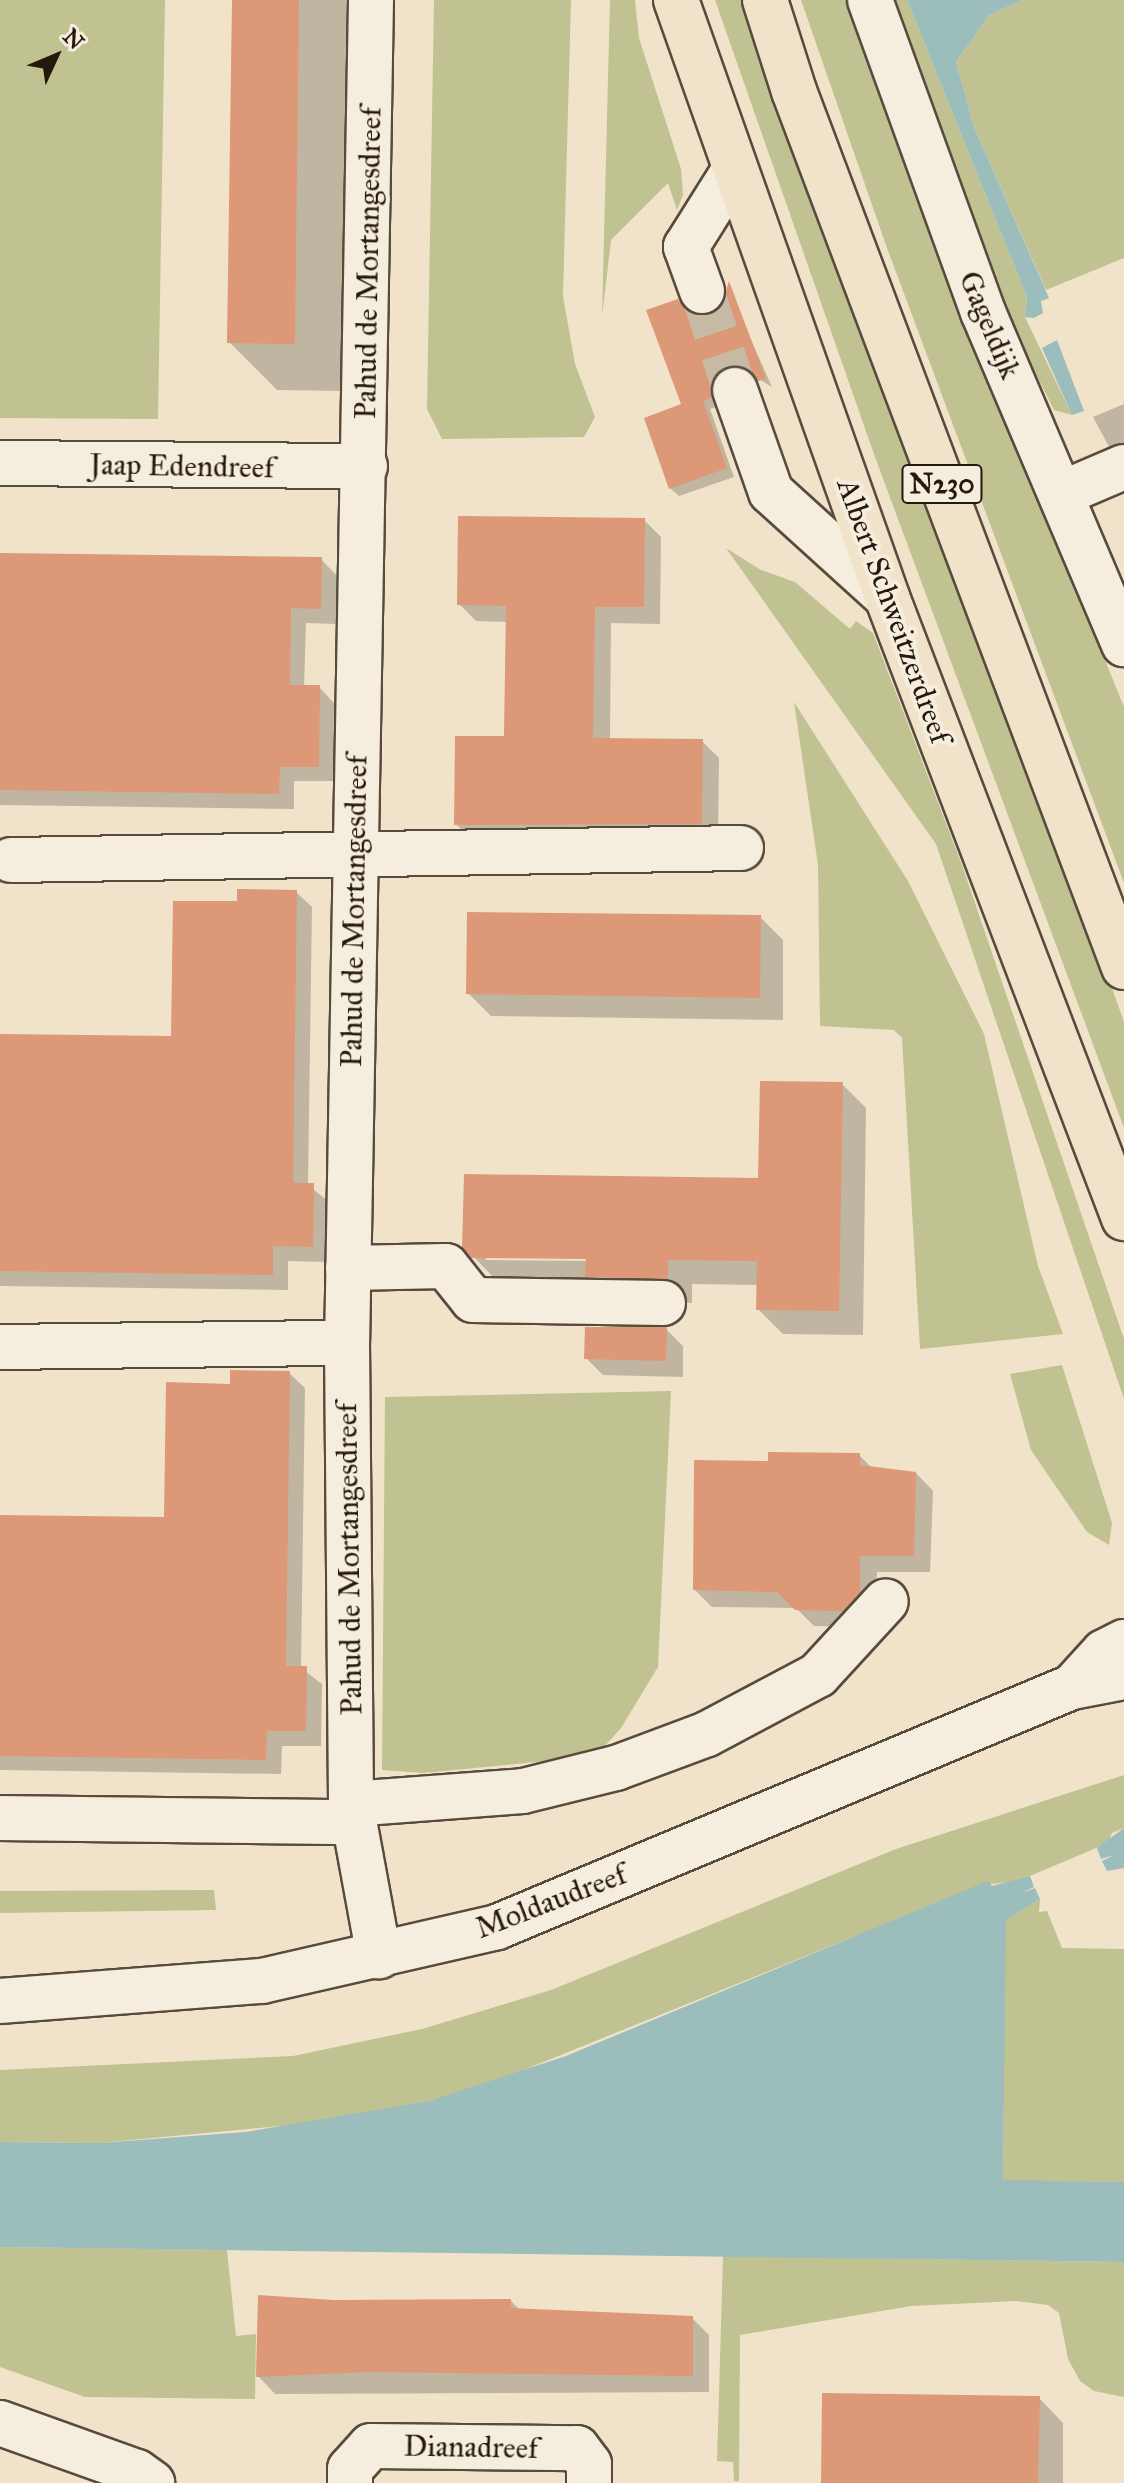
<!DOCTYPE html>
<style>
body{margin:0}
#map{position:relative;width:1124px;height:2483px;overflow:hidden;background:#f0e3ca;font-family:"IM FELL Great Primer",serif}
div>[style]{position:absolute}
.green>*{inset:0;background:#c0c292}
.water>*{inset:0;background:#9bbdbc}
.shadow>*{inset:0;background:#0003}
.building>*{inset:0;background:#dc9877}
.minor-tunnel>*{height:44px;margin-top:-22px;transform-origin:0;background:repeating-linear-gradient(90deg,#c7baa5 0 44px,transparent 0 66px)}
.roads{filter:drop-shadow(2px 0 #584b3e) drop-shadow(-2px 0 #584b3e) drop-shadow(0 2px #584b3e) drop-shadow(0 -2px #584b3e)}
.minor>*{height:44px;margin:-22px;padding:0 22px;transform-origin:22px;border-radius:22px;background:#f5eddd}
.highway>*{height:44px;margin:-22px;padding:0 22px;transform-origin:22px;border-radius:22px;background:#f0e3ca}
span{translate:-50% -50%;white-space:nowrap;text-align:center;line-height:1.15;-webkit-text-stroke:8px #f5eddd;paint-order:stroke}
.shield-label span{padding:2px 6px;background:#f5eddd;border:2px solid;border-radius:6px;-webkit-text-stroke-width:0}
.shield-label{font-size:28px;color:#25180f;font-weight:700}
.street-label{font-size:30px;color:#25180f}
.north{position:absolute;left:16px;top:16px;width:80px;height:80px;-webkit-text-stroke:6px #f5eddd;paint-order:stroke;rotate:46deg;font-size:22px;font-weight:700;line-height:32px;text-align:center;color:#25180f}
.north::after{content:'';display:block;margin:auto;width:28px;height:36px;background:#25180f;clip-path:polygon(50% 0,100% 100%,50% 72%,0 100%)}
</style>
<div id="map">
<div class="green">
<div style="clip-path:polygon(0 0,165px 0,158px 419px,0 418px)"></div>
<div style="clip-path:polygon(434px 0,571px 0,563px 296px,575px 364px,595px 417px,584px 437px,442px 439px,427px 409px)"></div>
<div style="clip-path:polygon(610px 0,635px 0,639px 38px,681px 169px,683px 195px,677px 210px,668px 183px,611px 240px,602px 317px)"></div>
<div style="clip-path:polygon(715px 0,749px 0,1089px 923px,1124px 1022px,1124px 1128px,875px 457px)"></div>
<div style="clip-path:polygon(801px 0,848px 0,951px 280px,1124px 707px,1124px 883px,887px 248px)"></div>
<div style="clip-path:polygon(885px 0,907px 0,1027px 297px,1025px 317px,1072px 415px,1054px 410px,1005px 312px)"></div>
<div style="clip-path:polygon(1023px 0,1124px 0,1124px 258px,1046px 290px,974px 127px,956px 62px,989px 15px)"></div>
<div style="clip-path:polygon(726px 548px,761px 570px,795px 582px,850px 629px,856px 621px,873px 633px,962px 865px,1124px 1339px,1124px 1399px,936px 844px)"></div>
<div style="clip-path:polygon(794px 702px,908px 881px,984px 1034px,1038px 1266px,1063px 1334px,920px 1349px,902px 1038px,894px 1030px,820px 1026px,818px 865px)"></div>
<div style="clip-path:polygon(1062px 1365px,1112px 1523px,1109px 1545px,1087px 1532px,1031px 1450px,1010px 1374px)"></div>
<div style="clip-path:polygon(671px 1391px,658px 1667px,621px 1728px,603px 1748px,576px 1758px,424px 1773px,382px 1770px,385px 1397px)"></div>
<div style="clip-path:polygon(1124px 1775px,1124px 1828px,1112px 1833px,1108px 1843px,1018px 1881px,991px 1884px,838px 1943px,499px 2080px,429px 2101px,322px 2122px,100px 2143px,0 2142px,0 2070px,293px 2056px,422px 2029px,551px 1990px,896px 1849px)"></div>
<div style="clip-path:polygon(214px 1890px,216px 1910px,0 1913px,0 1891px)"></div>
<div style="clip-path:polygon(1040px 1899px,1039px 1912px,1047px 1911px,1062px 1948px,1124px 1949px,1124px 2182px,1003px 2181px,1005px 1920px)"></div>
<div style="clip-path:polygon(0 2247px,227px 2250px,236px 2336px,256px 2334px,255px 2399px,85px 2397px,0 2367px)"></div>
<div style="clip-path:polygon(723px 2256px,1124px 2262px,1124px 2397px,1094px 2391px,1080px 2381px,1068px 2359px,1059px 2313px,1048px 2305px,1016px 2301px,911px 2306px,740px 2335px,739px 2481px,734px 2481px,733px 2462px,717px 2461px)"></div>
</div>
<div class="water">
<div style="clip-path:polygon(907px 0,1023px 0,989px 15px,956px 62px,974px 127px,1049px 298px,1041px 301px,1043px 313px,1034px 318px,1025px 317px,1027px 297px)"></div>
<div style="clip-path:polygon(1057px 340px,1084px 411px,1072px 415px,1042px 348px)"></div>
<div style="clip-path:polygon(1124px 1828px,1124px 1868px,1107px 1871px,1102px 1861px,1114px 1855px,1101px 1859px,1097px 1848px)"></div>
<div style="clip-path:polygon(1030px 1876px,1034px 1887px,1022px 1893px,1035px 1888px,1040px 1899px,1006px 1920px,1003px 2180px,1124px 2182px,1124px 2262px,0 2247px,0 2142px,100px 2143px,245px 2132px,429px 2101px,566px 2056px,988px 1881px,992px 1886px)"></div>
</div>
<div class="shadow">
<div style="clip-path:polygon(234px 0,347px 0,342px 391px,277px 390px,229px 342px)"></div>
<div style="clip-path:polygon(727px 286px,772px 387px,749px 373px,724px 381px,719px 406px,710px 409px,734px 477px,679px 496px,670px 488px,684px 406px,678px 301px,689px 313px,710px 317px,723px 308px)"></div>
<div style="clip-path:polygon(1124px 404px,1124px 453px,1114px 456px,1093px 417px)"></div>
<div style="clip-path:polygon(644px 520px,661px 537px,660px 624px,611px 623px,610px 740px,702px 741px,719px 758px,718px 840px,473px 841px,456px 824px,506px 738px,508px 622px,476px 621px,459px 604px)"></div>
<div style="clip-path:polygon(0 555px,321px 559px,336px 575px,336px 624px,306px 623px,304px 687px,319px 687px,334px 703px,334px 781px,294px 781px,294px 809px,0 805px)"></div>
<div style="clip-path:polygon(296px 892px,312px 907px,308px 1185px,328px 1201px,327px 1262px,288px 1261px,288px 1290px,0 1286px,0 1036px,173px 1038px,239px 903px)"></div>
<div style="clip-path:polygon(760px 917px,783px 940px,783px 1020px,491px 1016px,468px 993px)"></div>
<div style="clip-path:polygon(evenodd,842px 1084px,866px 1108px,863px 1335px,783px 1334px,758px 1309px,758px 1285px,692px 1284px,692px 1303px,612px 1301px,498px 1282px,473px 1256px,760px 1180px,842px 1084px,486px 1256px,596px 1257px,596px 1261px,486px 1260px,486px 1256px)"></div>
<div style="clip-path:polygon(666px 1329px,683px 1346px,683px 1377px,603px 1375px,586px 1358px)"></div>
<div style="clip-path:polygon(289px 1373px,305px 1388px,301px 1668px,322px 1684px,321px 1746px,282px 1746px,281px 1774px,0 1770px,0 1517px,166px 1519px,232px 1386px)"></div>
<div style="clip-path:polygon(859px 1455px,872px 1468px,916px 1473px,933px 1491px,930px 1572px,877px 1572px,876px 1610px,861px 1627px,814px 1626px,796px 1608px,712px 1607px,695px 1590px,770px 1463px)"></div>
<div style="clip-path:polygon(511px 2301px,521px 2311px,692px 2318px,709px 2335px,709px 2392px,275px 2394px,258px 2376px)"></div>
<div style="clip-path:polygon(1039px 2398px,1063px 2423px,1063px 2483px,823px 2483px)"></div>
</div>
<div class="building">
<div style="clip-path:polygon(232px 0,299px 0,295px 344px,227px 343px)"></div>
<div style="clip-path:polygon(729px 281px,766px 379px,758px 381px,739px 365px,717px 373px,711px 398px,703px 401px,727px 468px,669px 489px,644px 418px,681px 404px,646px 310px,678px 299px,687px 311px,710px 315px,722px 306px)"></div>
<div style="clip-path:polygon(458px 516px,645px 518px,644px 607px,595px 607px,593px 738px,703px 739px,702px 824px,454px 825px,455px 736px,504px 736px,506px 606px,457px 605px)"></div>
<div style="clip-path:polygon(0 553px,322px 557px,321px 609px,291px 608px,290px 685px,320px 685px,319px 767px,280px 767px,279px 794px,0 790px)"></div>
<div style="clip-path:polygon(237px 889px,297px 890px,293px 1183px,314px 1183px,313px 1247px,273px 1246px,273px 1275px,0 1271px,0 1034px,171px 1036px,173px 901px,237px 901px)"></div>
<div style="clip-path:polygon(467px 912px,761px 915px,760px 998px,466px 994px)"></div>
<div style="clip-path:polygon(760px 1081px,843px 1082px,839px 1311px,756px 1310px,757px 1261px,668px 1260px,668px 1279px,585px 1277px,586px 1259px,471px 1258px,462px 1248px,464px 1174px,758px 1178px)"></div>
<div style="clip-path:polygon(585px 1327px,667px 1327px,666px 1361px,584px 1359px)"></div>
<div style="clip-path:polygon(230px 1370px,290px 1371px,286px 1666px,307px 1666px,306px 1731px,267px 1731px,266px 1760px,0 1756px,0 1515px,164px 1517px,166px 1382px,230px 1384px)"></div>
<div style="clip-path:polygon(768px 1452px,860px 1453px,860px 1465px,916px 1472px,914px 1556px,860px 1556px,860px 1593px,843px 1611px,795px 1610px,777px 1592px,693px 1590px,694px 1460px,768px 1461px)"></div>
<div style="clip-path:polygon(258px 2295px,333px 2300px,511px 2299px,511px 2308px,693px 2316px,693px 2376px,368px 2372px,256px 2377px)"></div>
<div style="clip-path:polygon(822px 2393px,1040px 2396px,1038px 2483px,821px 2483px)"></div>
</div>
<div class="minor-tunnel">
<div style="left:702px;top:291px;width:104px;rotate:71.6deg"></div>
</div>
<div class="roads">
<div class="minor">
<div style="left:371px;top:0;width:1343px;rotate:91.02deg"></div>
<div style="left:347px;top:1343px;width:461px;rotate:89.5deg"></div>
<div style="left:351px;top:1804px;width:155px;rotate:79.6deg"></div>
<div style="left:870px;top:0;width:332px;rotate:70.1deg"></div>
<div style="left:983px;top:312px;width:361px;rotate:67deg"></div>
<div style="left:702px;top:291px;width:47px;rotate:-110deg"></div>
<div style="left:686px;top:247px;width:89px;rotate:-57.9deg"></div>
<div style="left:735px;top:390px;width:108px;rotate:70.6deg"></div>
<div style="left:771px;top:492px;width:156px;rotate:42.2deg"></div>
<div style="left:0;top:463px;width:365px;rotate:0.5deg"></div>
<div style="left:1063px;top:493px;width:66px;rotate:-23.1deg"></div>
<div style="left:11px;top:860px;width:730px;rotate:-0.94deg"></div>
<div style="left:348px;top:1268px;width:98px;rotate:-1.2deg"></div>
<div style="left:446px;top:1266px;width:43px;rotate:51.5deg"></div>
<div style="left:473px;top:1300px;width:190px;rotate:0.9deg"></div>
<div style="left:0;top:1347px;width:347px;rotate:-0.7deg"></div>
<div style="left:1072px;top:1687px;width:47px;rotate:-47.6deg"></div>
<div style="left:1104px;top:1652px;width:22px;rotate:-27deg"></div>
<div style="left:351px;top:1804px;width:172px;rotate:-4.3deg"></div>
<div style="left:523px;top:1791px;width:96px;rotate:-13.9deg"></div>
<div style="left:616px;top:1768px;width:97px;rotate:-20.5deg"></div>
<div style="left:707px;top:1734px;width:126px;rotate:-28deg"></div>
<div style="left:818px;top:1675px;width:100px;rotate:-47.4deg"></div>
<div style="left:0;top:1818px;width:352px;rotate:0.7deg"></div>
<div style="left:0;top:2001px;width:263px;rotate:-4.4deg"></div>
<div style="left:262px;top:1981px;width:241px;rotate:-12.9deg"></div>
<div style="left:497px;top:1927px;width:623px;rotate:-22.66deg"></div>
<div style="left:1072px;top:1687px;width:53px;rotate:-10.9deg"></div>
<div style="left:0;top:2423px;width:145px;rotate:19.7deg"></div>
<div style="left:137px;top:2472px;width:19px;rotate:36deg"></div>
<div style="left:350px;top:2483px;width:14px;rotate:-90deg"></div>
<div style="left:350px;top:2469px;width:31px;rotate:-48deg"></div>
<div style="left:371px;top:2446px;width:206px;rotate:0.6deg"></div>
<div style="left:577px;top:2448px;width:20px;rotate:53deg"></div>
<div style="left:589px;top:2464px;width:19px;rotate:90deg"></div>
</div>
<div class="highway">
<div style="left:676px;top:0;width:633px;rotate:70.53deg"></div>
<div style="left:887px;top:597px;width:665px;rotate:69.11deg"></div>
<div style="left:765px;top:0;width:96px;rotate:72.3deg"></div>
<div style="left:794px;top:91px;width:936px;rotate:69.36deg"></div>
</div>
</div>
<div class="shield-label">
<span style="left:942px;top:484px">N230</span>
</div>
<div class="street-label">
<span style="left:368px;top:263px;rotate:-89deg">Pahud de Mortangesdreef</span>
<span style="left:990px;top:325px;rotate:67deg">Gageldijk</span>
<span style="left:182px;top:466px;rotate:1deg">Jaap Edendreef</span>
<span style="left:894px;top:611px;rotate:70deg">Albert Schweitzerdreef</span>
<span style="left:354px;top:911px;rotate:-89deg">Pahud de Mortangesdreef</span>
<span style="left:349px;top:1559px;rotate:-91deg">Pahud de Mortangesdreef</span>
<span style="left:551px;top:1901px;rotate:-21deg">Moldaudreef</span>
<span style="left:471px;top:2447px;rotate:1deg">Dianadreef</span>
</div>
<div class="north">N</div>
</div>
